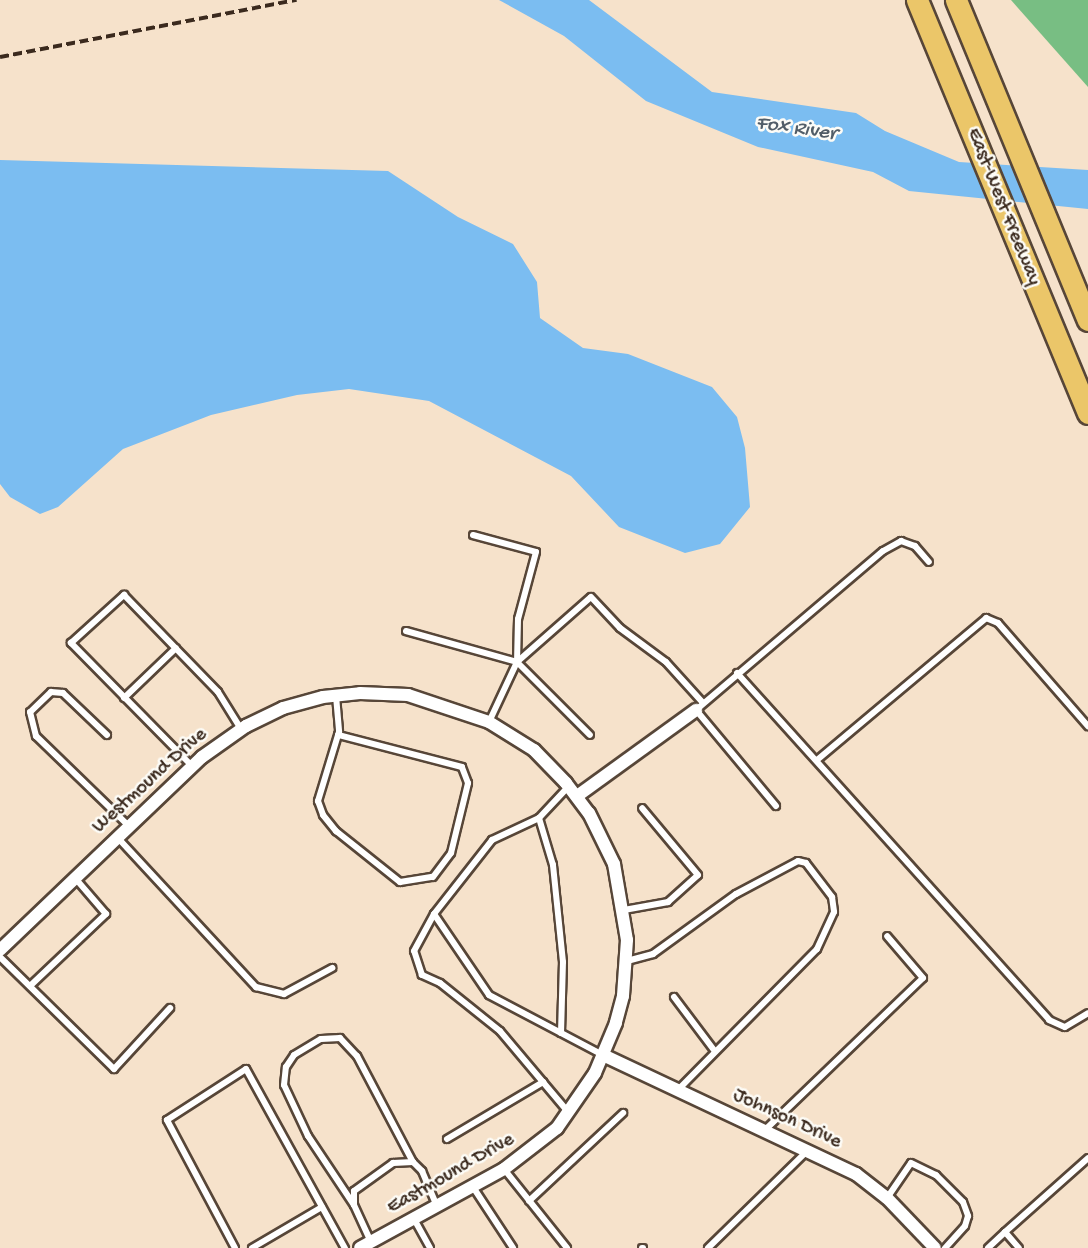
<!DOCTYPE html>
<style>
body{margin:0}
#map{position:relative;width:1088px;height:1248px;overflow:hidden;background:#f6e2cb;font-family:"Gochi Hand",sans-serif}
div>[style]{position:absolute}
.forest>*{inset:0;background:#78be83}
.water>*{inset:0;background:#7bbdf1}
.roads{filter:drop-shadow(2px 0 #574638) drop-shadow(-2px 0 #574638) drop-shadow(0 2px #574638) drop-shadow(0 -2px #574638)}
.service>*{height:6px;margin:-3px;padding:0 3px;transform-origin:3px;border-radius:3px;background:#fff}
.minor>*{height:12px;margin:-6px;padding:0 6px;transform-origin:6px;border-radius:6px;background:#fff}
.motorway>*{height:21px;margin:-10.5px;padding:0 10.5px;transform-origin:10.5px;border-radius:10.5px;background:#ebc669}
.rail>*{height:4px;margin-top:-2px;transform-origin:0;background:repeating-linear-gradient(90deg,#3b2a1e 0 9px,transparent 0 13.5px)}
span{translate:-50% -50%;white-space:nowrap;text-align:center;line-height:1.15;-webkit-text-stroke:5px #fdfcf7;paint-order:stroke}
.street-label{font-size:20px;color:#3b2a1e}
.water-label{font-size:21px;color:#515d68;font-style:italic}
</style>
<div id="map">
<div class="forest">
<div style="clip-path:polygon(1011px 0,1088px 0,1088px 87px)"></div>
</div>
<div class="water">
<div style="clip-path:polygon(499px 0,589px 0,712px 92px,856px 113px,885px 131px,959px 162px,1088px 170px,1088px 209px,909px 191px,873px 172px,758px 147px,646px 101px,564px 36px)"></div>
<div style="clip-path:polygon(0 160px,388px 171px,458px 217px,513px 244px,537px 282px,540px 318px,583px 348px,628px 354px,712px 387px,737px 417px,745px 448px,750px 507px,720px 544px,685px 553px,619px 527px,571px 476px,429px 401px,349px 389px,297px 395px,211px 415px,123px 449px,58px 507px,40px 514px,10px 497px,0 484px)"></div>
</div>
<div class="roads">
<div class="service">
<div style="left:473px;top:535px;width:65px;rotate:15.1deg"></div>
<div style="left:536px;top:552px;width:69px;rotate:105deg"></div>
<div style="left:518px;top:619px;width:43px;rotate:91.3deg"></div>
<div style="left:517px;top:662px;width:66px;rotate:115deg"></div>
<div style="left:406px;top:631px;width:115px;rotate:15.6deg"></div>
<div style="left:517px;top:662px;width:103px;rotate:45deg"></div>
<div style="left:517px;top:662px;width:98px;rotate:-41.3deg"></div>
<div style="left:591px;top:597px;width:42px;rotate:46.9deg"></div>
<div style="left:620px;top:628px;width:57px;rotate:36.5deg"></div>
<div style="left:666px;top:662px;width:55px;rotate:47.9deg"></div>
<div style="left:737px;top:673px;width:467px;rotate:48deg"></div>
<div style="left:1049px;top:1020px;width:17px;rotate:24deg"></div>
<div style="left:1065px;top:1027px;width:27px;rotate:-31deg"></div>
<div style="left:336px;top:696px;width:36px;rotate:85deg"></div>
<div style="left:339px;top:732px;width:3px;rotate:108deg"></div>
<div style="left:338px;top:735px;width:69px;rotate:106.9deg"></div>
<div style="left:318px;top:801px;width:15px;rotate:70deg"></div>
<div style="left:323px;top:815px;width:21px;rotate:51deg"></div>
<div style="left:336px;top:831px;width:82px;rotate:38.6deg"></div>
<div style="left:400px;top:882px;width:33px;rotate:-9deg"></div>
<div style="left:433px;top:877px;width:30px;rotate:-53deg"></div>
<div style="left:451px;top:853px;width:72px;rotate:-76.3deg"></div>
<div style="left:468px;top:783px;width:17px;rotate:-111deg"></div>
<div style="left:462px;top:767px;width:128px;rotate:-165.5deg"></div>
<div style="left:124px;top:698px;width:72px;rotate:-43.9deg"></div>
<div style="left:107px;top:735px;width:61px;rotate:-136.3deg"></div>
<div style="left:63px;top:693px;width:12px;rotate:-175deg"></div>
<div style="left:51px;top:692px;width:29px;rotate:136deg"></div>
<div style="left:30px;top:712px;width:25px;rotate:76deg"></div>
<div style="left:36px;top:736px;width:128px;rotate:44.1deg"></div>
<div style="left:817px;top:760px;width:221px;rotate:-40deg"></div>
<div style="left:986px;top:618px;width:13px;rotate:23deg"></div>
<div style="left:998px;top:623px;width:137px;rotate:48.9deg"></div>
<div style="left:192px;top:766px;width:173px;rotate:-134.5deg"></div>
<div style="left:71px;top:643px;width:72px;rotate:-42.2deg"></div>
<div style="left:124px;top:595px;width:135px;rotate:45.9deg"></div>
<div style="left:218px;top:692px;width:44px;rotate:58.1deg"></div>
<div style="left:776px;top:806px;width:125px;rotate:-129.8deg"></div>
<div style="left:696px;top:710px;width:245px;rotate:-40.4deg"></div>
<div style="left:883px;top:551px;width:21px;rotate:-29deg"></div>
<div style="left:901px;top:541px;width:15px;rotate:20deg"></div>
<div style="left:915px;top:546px;width:21px;rotate:49deg"></div>
<div style="left:117px;top:837px;width:205px;rotate:47.2deg"></div>
<div style="left:256px;top:987px;width:29px;rotate:14deg"></div>
<div style="left:284px;top:994px;width:55px;rotate:-28.4deg"></div>
<div style="left:624px;top:910px;width:45px;rotate:-10.3deg"></div>
<div style="left:668px;top:902px;width:40px;rotate:-42deg"></div>
<div style="left:698px;top:875px;width:87px;rotate:-129.9deg"></div>
<div style="left:434px;top:914px;width:94px;rotate:-51.9deg"></div>
<div style="left:492px;top:840px;width:52px;rotate:-25.1deg"></div>
<div style="left:0;top:957px;width:160px;rotate:44.5deg"></div>
<div style="left:114px;top:1069px;width:83px;rotate:-47.4deg"></div>
<div style="left:627px;top:961px;width:27px;rotate:-15deg"></div>
<div style="left:653px;top:954px;width:102px;rotate:-35.9deg"></div>
<div style="left:736px;top:894px;width:70px;rotate:-28deg"></div>
<div style="left:798px;top:861px;width:8px;rotate:14deg"></div>
<div style="left:806px;top:863px;width:43px;rotate:52.6deg"></div>
<div style="left:832px;top:897px;width:15px;rotate:82deg"></div>
<div style="left:834px;top:912px;width:41px;rotate:114.7deg"></div>
<div style="left:817px;top:949px;width:198px;rotate:134.6deg"></div>
<div style="left:30px;top:986px;width:105px;rotate:-43.5deg"></div>
<div style="left:106px;top:914px;width:48px;rotate:-130.7deg"></div>
<div style="left:674px;top:997px;width:66px;rotate:53deg"></div>
<div style="left:561px;top:1033px;width:71px;rotate:-88.4deg"></div>
<div style="left:563px;top:962px;width:98px;rotate:-95.9deg"></div>
<div style="left:553px;top:865px;width:49px;rotate:-106.6deg"></div>
<div style="left:539px;top:818px;width:42px;rotate:-46.9deg"></div>
<div style="left:569px;top:1113px;width:107px;rotate:-130.1deg"></div>
<div style="left:500px;top:1031px;width:77px;rotate:-141.3deg"></div>
<div style="left:440px;top:983px;width:20px;rotate:-156deg"></div>
<div style="left:422px;top:975px;width:25px;rotate:-108deg"></div>
<div style="left:414px;top:951px;width:42px;rotate:-61.6deg"></div>
<div style="left:434px;top:914px;width:98px;rotate:55.8deg"></div>
<div style="left:489px;top:995px;width:129px;rotate:27.8deg"></div>
<div style="left:765px;top:1130px;width:219px;rotate:-43.9deg"></div>
<div style="left:923px;top:978px;width:55px;rotate:-130.6deg"></div>
<div style="left:447px;top:1139px;width:112px;rotate:-30.7deg"></div>
<div style="left:504px;top:1169px;width:101px;rotate:51.4deg"></div>
<div style="left:473px;top:1187px;width:73px;rotate:56.7deg"></div>
<div style="left:887px;top:1198px;width:42px;rotate:-55.6deg"></div>
<div style="left:911px;top:1163px;width:28px;rotate:26deg"></div>
<div style="left:936px;top:1175px;width:38px;rotate:45deg"></div>
<div style="left:963px;top:1202px;width:15px;rotate:70deg"></div>
<div style="left:968px;top:1216px;width:10px;rotate:107deg"></div>
<div style="left:965px;top:1226px;width:30px;rotate:132deg"></div>
<div style="left:529px;top:1201px;width:129px;rotate:-43.1deg"></div>
<div style="left:354px;top:1205px;width:83px;rotate:-123.7deg"></div>
<div style="left:308px;top:1136px;width:56px;rotate:-115.2deg"></div>
<div style="left:284px;top:1085px;width:18px;rotate:-84deg"></div>
<div style="left:286px;top:1067px;width:14px;rotate:-56deg"></div>
<div style="left:294px;top:1055px;width:31px;rotate:-31deg"></div>
<div style="left:321px;top:1039px;width:19px;rotate:-3deg"></div>
<div style="left:340px;top:1038px;width:25px;rotate:47deg"></div>
<div style="left:357px;top:1056px;width:120px;rotate:62.2deg"></div>
<div style="left:414px;top:1219px;width:33px;rotate:61deg"></div>
<div style="left:1005px;top:1232px;width:111px;rotate:-41.7deg"></div>
<div style="left:371px;top:1242px;width:41px;rotate:-114.7deg"></div>
<div style="left:354px;top:1205px;width:14px;rotate:-90deg"></div>
<div style="left:354px;top:1191px;width:48px;rotate:-35.7deg"></div>
<div style="left:393px;top:1163px;width:20px;rotate:-3deg"></div>
<div style="left:413px;top:1162px;width:13px;rotate:45deg"></div>
<div style="left:422px;top:1171px;width:38px;rotate:67deg"></div>
<div style="left:235px;top:1248px;width:145px;rotate:-118deg"></div>
<div style="left:167px;top:1120px;width:94px;rotate:-32.8deg"></div>
<div style="left:246px;top:1069px;width:205px;rotate:61.1deg"></div>
<div style="left:252px;top:1248px;width:81px;rotate:-30.4deg"></div>
<div style="left:642px;top:1248px;width:1px"></div>
<div style="left:708px;top:1248px;width:140px;rotate:-44.4deg"></div>
<div style="left:988px;top:1248px;width:23px;rotate:-43deg"></div>
<div style="left:1005px;top:1232px;width:21px;rotate:49deg"></div>
</div>
<div class="minor">
<div style="left:577px;top:796px;width:147px;rotate:-35.9deg"></div>
<div style="left:0;top:950px;width:279px;rotate:-43.7deg"></div>
<div style="left:202px;top:757px;width:54px;rotate:-35.2deg"></div>
<div style="left:246px;top:726px;width:41px;rotate:-25.9deg"></div>
<div style="left:283px;top:708px;width:41px;rotate:-15.4deg"></div>
<div style="left:323px;top:697px;width:37px;rotate:-6deg"></div>
<div style="left:360px;top:693px;width:48px;rotate:2.4deg"></div>
<div style="left:408px;top:695px;width:85px;rotate:18.4deg"></div>
<div style="left:489px;top:722px;width:53px;rotate:31.9deg"></div>
<div style="left:534px;top:750px;width:46px;rotate:45.9deg"></div>
<div style="left:566px;top:783px;width:38px;rotate:53deg"></div>
<div style="left:589px;top:813px;width:57px;rotate:63.9deg"></div>
<div style="left:614px;top:864px;width:77px;rotate:80.3deg"></div>
<div style="left:627px;top:940px;width:56px;rotate:94.1deg"></div>
<div style="left:623px;top:996px;width:28px;rotate:105deg"></div>
<div style="left:616px;top:1023px;width:54px;rotate:112.8deg"></div>
<div style="left:595px;top:1073px;width:67px;rotate:124.6deg"></div>
<div style="left:557px;top:1128px;width:67px;rotate:142.3deg"></div>
<div style="left:504px;top:1169px;width:164px;rotate:151.3deg"></div>
<div style="left:603px;top:1055px;width:280px;rotate:25.2deg"></div>
<div style="left:856px;top:1174px;width:39px;rotate:38deg"></div>
<div style="left:887px;top:1198px;width:69px;rotate:46.2deg"></div>
</div>
<div class="motorway">
<div style="left:917px;top:0;width:447px;rotate:67.5deg"></div>
<div style="left:956px;top:0;width:346px;rotate:67.6deg"></div>
</div>
</div>
<div class="rail">
<div style="left:0;top:57px;width:302px;rotate:-10.9deg"></div>
</div>
<div class="street-label">
<span style="left:1003px;top:207px;rotate:68deg">East-West Freeway</span>
<span style="left:150px;top:781px;rotate:-42deg">Westmound Drive</span>
<span style="left:787px;top:1119px;rotate:25deg">Johnson Drive</span>
<span style="left:451px;top:1174px;rotate:-30deg">Eastmound Drive</span>
</div>
<div class="water-label">
<span style="left:796px;top:130px;rotate:8deg">Fox River</span>
</div>
</div>
